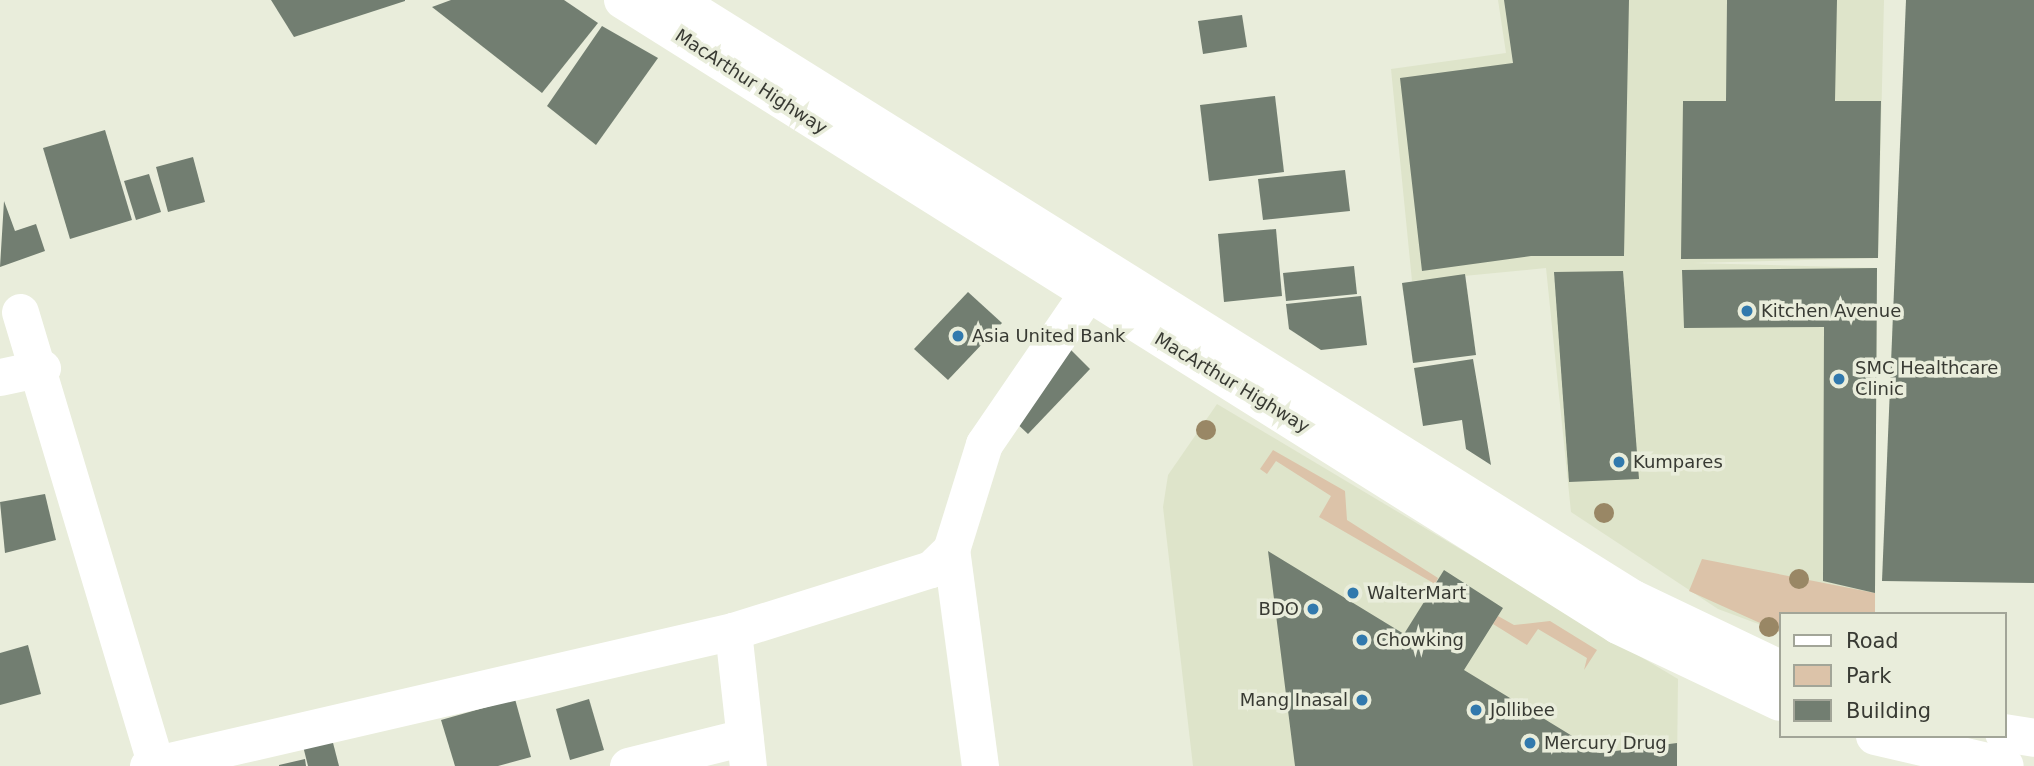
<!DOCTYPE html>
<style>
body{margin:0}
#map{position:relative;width:2034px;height:766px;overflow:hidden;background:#e9eddb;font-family:"DejaVu Sans",sans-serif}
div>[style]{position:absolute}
.built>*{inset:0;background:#dee4ca}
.green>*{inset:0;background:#dcc3a9}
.building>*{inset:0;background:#727e71}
.minor>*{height:37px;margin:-18.5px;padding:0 18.5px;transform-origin:18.5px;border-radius:18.5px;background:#fff}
.trunk>*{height:38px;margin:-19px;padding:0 19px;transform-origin:19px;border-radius:19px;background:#fff}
.trees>*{width:20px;height:20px;margin:-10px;border-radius:50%;background:#998765}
.dots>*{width:19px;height:19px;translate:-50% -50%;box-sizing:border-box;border:4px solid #e9eddb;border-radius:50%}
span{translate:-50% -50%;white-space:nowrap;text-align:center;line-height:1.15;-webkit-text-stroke:7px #e9eddb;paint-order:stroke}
.street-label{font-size:18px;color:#383a33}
.poi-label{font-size:18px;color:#383a33}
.left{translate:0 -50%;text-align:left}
.right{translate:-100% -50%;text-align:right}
.legend{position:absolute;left:1779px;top:612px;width:228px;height:126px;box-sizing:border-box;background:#e9eddb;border:2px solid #a2a598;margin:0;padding:9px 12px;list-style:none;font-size:21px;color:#383a33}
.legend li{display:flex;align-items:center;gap:14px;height:35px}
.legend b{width:35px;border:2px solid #a2a598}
</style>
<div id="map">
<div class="built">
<div style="clip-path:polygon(1498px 0,1884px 0,1878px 258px,1693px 263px,1877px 268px,1875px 614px,1780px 614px,1780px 632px,1718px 609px,1571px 512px,1546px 268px,1412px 281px,1391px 69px,1506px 53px)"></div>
<div style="clip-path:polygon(1217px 404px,1678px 679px,1677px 766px,1193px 766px,1163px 507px,1168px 475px)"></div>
</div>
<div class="green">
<div style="clip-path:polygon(1273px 450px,1345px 491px,1347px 520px,1438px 578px,1435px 584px,1319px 517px,1331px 496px,1276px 461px,1267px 474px,1260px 469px)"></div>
<div style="clip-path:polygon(1702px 559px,1875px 593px,1875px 614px,1780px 614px,1780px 632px,1689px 591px)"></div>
<div style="clip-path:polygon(1498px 616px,1514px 625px,1550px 621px,1597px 650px,1584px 670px,1587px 658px,1538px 629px,1527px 645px,1493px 624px)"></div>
</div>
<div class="building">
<div style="clip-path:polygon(271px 0,405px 0,405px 1px,294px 37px)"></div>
<div style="clip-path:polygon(451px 0,564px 0,598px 23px,542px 93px,432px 7px)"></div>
<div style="clip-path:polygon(1504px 0,1629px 0,1624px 256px,1531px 256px,1422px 271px,1400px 78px,1513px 63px)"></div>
<div style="clip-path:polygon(1727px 0,1837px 0,1835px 101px,1881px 101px,1878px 258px,1681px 259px,1683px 101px,1726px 101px)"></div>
<div style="clip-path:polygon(1906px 0,2034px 0,2034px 583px,1882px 581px)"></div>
<div style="clip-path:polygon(1242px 15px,1247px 47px,1203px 54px,1198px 21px)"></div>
<div style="clip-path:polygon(602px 26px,658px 58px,596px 145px,547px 106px)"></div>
<div style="clip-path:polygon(1275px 96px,1284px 172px,1209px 181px,1200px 105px)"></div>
<div style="clip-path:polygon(105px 130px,132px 220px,70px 239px,43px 148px)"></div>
<div style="clip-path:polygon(193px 157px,205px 202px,168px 212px,156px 167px)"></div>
<div style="clip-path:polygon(1345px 170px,1350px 211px,1263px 220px,1258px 179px)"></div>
<div style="clip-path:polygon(149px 174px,161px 212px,136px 220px,124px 181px)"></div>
<div style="clip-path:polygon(4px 201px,15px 231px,36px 224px,45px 251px,0 267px)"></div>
<div style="clip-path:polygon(1276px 229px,1282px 296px,1224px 302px,1218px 234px)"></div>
<div style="clip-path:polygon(1354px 266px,1357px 294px,1286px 301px,1283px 273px)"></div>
<div style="clip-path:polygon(1877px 268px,1875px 593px,1823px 581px,1824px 327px,1684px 328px,1682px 270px)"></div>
<div style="clip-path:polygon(1623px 271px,1639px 479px,1569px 482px,1554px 272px)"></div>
<div style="clip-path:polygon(1465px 274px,1476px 355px,1413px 363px,1402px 283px)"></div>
<div style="clip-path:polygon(968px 292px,1002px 323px,948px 380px,914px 349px)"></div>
<div style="clip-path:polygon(1361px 296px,1367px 345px,1321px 350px,1289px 329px,1286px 304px)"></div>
<div style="clip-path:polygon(1071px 350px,1090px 369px,1028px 434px,1009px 416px)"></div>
<div style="clip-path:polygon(1473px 359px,1491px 465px,1466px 449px,1462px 420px,1423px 426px,1414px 368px)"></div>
<div style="clip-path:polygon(45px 494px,56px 540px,5px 553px,0 502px)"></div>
<div style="clip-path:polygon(1268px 551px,1404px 634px,1444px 570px,1503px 608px,1464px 670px,1600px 753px,1677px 743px,1677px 766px,1295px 766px)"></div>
<div style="clip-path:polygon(28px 645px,41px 694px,0 705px,0 653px)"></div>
<div style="clip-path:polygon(515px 699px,531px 757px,498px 766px,455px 766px,441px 720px)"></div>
<div style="clip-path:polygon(589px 699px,604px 750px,570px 760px,556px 709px)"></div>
<div style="clip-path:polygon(331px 735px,339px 766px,308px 766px,302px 742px)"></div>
<div style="clip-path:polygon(305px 759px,306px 766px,279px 766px,279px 765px)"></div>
</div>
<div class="minor">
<div style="left:20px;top:312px;width:472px;rotate:73.3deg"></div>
<div style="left:0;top:377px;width:43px;rotate:-12.1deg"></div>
<div style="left:733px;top:631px;width:136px;rotate:83.7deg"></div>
<div style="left:148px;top:766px;width:600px;rotate:-12.99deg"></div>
<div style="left:733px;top:631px;width:207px;rotate:-17.4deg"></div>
<div style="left:931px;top:569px;width:28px;rotate:-44deg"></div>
<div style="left:628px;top:766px;width:120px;rotate:-14deg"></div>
<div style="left:980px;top:766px;width:218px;rotate:-97.6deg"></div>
<div style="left:951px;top:550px;width:111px;rotate:-72.7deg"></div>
<div style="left:984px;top:444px;width:211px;rotate:-55.6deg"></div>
</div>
<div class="trunk">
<div style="left:623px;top:0;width:1175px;rotate:32.13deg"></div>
<div style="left:1618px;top:625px;width:179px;rotate:25.4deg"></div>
<div style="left:675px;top:0;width:1130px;rotate:32.02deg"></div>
<div style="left:1633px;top:599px;width:163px;rotate:25.5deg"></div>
<div style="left:2004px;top:733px;width:30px;rotate:9deg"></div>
<div style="left:1875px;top:736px;width:133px;rotate:13deg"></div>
</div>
<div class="trees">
<div style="left:1206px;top:430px"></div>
<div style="left:1604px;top:513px"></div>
<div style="left:1799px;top:579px"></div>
<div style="left:1769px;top:627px"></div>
</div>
<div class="dots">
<div style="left:1747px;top:311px;background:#3179ad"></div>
<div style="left:958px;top:336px;background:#3179ad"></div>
<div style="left:1839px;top:379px;background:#3179ad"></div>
<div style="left:1619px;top:462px;background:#3179ad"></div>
<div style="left:1353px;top:593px;background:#3179ad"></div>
<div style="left:1313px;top:609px;background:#3179ad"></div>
<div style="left:1362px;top:640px;background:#3179ad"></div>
<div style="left:1362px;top:700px;background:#3179ad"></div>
<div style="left:1476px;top:710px;background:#3179ad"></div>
<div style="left:1530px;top:743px;background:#3179ad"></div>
</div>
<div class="street-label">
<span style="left:751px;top:82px;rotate:33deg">MacArthur Highway</span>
<span style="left:1232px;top:383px;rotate:31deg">MacArthur Highway</span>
</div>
<div class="poi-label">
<span class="left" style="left:1761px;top:311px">Kitchen Avenue</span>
<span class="left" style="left:972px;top:336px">Asia United Bank</span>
<span class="left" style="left:1855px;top:379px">SMC Healthcare<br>Clinic</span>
<span class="left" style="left:1633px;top:462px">Kumpares</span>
<span class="left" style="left:1367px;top:593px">WalterMart</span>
<span class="right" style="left:1299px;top:609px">BDO</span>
<span class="left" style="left:1376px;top:640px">Chowking</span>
<span class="right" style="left:1348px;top:700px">Mang Inasal</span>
<span class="left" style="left:1490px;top:710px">Jollibee</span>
<span class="left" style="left:1544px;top:743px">Mercury Drug</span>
</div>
<ul class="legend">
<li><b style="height:9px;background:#fff"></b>Road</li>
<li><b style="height:19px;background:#dcc3a9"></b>Park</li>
<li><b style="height:19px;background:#727e71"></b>Building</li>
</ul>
</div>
